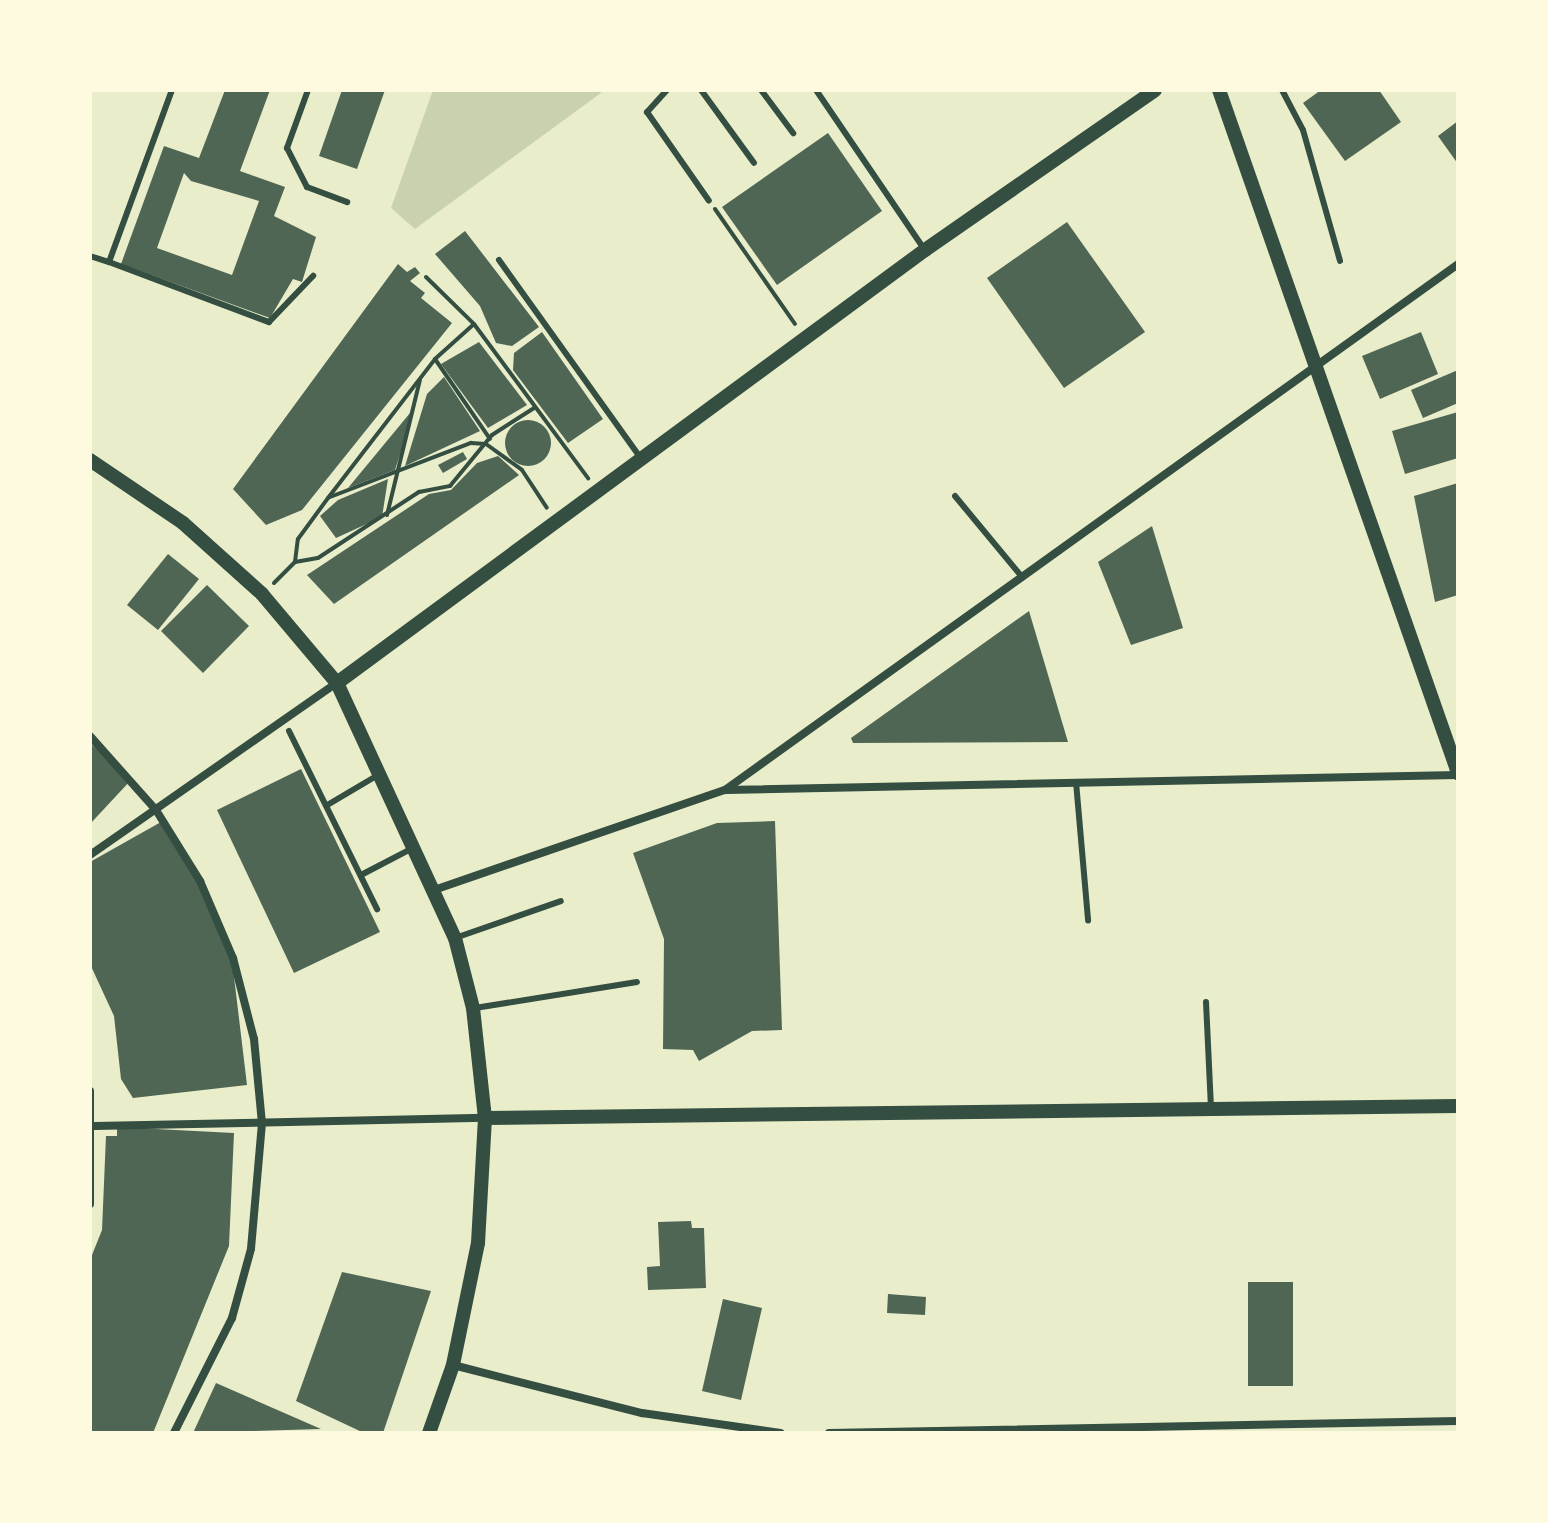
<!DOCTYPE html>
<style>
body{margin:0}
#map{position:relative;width:1548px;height:1523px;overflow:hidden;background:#e9edc9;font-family:"Noto Serif",serif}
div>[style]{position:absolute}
.green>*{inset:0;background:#cad2ad}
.building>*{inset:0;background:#4f6655}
.round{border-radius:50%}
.path>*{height:4px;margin:-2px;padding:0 2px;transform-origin:2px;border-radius:2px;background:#344e41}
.service>*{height:6px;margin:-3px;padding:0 3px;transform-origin:3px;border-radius:3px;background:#344e41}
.minor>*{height:8px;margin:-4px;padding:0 4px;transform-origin:4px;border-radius:4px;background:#344e41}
.tertiary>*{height:14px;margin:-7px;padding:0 7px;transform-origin:7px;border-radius:7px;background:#344e41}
span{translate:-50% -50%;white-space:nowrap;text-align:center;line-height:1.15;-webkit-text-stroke:6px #fefae0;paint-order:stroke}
.frame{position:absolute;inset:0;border:92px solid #fefae0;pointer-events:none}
</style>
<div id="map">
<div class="green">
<div style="clip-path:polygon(433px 90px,605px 90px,415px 229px,391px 208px)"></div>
</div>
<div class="building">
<div style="clip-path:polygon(evenodd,225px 90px,270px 90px,240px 171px,285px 187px,274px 216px,316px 237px,302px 282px,293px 279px,270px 318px,121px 264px,164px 146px,199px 158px,225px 90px,184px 173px,191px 181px,259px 201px,232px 275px,157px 248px,184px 173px)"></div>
<div style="clip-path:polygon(342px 90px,385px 90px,357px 169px,319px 156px)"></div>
<div style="clip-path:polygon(1321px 90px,1379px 90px,1401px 122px,1345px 161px,1303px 103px)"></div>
<div style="clip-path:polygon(1458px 121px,1458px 164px,1438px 136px)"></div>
<div style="clip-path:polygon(828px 133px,882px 211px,777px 285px,722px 207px)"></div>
<div style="clip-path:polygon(1067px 222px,1145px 332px,1064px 388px,987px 278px)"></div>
<div style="clip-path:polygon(465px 231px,539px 327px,512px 346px,496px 343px,480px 306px,435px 254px)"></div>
<div style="clip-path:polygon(398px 264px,407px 272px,415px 267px,420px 273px,410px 281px,425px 293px,421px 298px,452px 323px,302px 510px,266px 525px,233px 489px)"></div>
<div style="clip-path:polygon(542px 332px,603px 419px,568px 443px,513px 370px,514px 353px)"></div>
<div style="clip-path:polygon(1421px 332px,1438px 374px,1380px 399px,1362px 356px)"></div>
<div style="clip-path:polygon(479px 342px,527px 405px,488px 428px,441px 364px)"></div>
<div style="clip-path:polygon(1458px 370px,1458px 403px,1423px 418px,1411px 390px)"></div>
<div style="clip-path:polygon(444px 377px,480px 431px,405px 466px,427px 394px)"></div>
<div style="clip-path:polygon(415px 407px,395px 470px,348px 488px)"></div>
<div style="clip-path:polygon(1458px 412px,1458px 458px,1405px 474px,1392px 431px)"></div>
<div class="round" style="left:505px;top:420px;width:46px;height:46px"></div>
<div style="clip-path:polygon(463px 452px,467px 459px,443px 473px,438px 465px)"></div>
<div style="clip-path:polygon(498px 456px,519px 475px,334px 604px,307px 575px,429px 494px,451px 490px,477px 463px)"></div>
<div style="clip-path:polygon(388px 479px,382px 517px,336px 538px,320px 516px,338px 500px)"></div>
<div style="clip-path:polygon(1458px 483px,1458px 595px,1435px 602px,1414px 496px)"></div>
<div style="clip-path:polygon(1152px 526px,1183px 628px,1131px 645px,1098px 562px)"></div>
<div style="clip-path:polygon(168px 554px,199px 579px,158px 630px,127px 605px)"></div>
<div style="clip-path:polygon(207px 585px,249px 626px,203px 673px,161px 631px)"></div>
<div style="clip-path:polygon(1029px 611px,1068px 742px,853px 743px,851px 738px)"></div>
<div style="clip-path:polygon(90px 743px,131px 780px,90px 824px)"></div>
<div style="clip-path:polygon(301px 769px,380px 932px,294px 973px,217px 810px)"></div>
<div style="clip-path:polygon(775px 821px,782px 1030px,752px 1031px,699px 1061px,693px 1050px,663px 1049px,664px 939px,633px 853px,717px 823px)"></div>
<div style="clip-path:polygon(161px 822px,197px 881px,232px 960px,247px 1085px,133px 1098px,121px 1079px,114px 1016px,90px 964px,90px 862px)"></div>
<div style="clip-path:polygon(117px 1127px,234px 1133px,229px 1246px,153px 1433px,90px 1433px,90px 1260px,102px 1230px,106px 1136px,117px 1136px)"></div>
<div style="clip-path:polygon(691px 1221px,692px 1228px,704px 1228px,706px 1288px,648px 1290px,647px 1267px,660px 1266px,658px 1222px)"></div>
<div style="clip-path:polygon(342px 1272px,431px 1291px,383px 1433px,364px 1433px,296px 1401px)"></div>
<div style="clip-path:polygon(1248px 1282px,1293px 1282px,1293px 1386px,1248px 1386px)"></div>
<div style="clip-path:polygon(888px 1294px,926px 1297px,925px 1315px,887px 1313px)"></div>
<div style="clip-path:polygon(723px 1299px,762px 1308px,741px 1400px,702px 1391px)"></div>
<div style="clip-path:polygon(216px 1383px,321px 1429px,193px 1433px)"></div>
</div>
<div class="path">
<div style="left:715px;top:209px;width:140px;rotate:55.2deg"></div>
<div style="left:426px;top:277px;width:67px;rotate:44.4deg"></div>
<div style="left:474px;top:324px;width:192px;rotate:53.5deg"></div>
<div style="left:435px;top:359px;width:97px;rotate:55.5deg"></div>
<div style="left:330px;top:497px;width:151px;rotate:-21deg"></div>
<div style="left:471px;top:443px;width:15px;rotate:4deg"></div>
<div style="left:486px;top:444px;width:44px;rotate:35.8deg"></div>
<div style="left:522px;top:470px;width:45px;rotate:56.7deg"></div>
<div style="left:387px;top:515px;width:139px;rotate:-76.3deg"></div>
<div style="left:295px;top:562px;width:23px;rotate:-83deg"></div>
<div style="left:298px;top:539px;width:51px;rotate:-53.8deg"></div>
<div style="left:328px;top:498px;width:175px;rotate:-52.4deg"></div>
<div style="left:435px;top:359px;width:52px;rotate:-41.9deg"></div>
<div style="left:274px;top:583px;width:30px;rotate:-45deg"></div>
<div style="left:295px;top:562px;width:23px;rotate:-10deg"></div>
<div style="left:318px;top:558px;width:121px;rotate:-33.2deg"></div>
<div style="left:419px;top:492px;width:32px;rotate:-11deg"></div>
<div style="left:450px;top:486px;width:66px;rotate:-50.5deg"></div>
<div style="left:492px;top:435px;width:50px;rotate:-32.7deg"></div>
</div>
<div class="service">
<div style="left:308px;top:90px;width:62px;rotate:109.9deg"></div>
<div style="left:287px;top:148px;width:44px;rotate:62.9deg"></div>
<div style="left:307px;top:187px;width:43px;rotate:20.6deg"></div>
<div style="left:667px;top:90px;width:30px;rotate:132deg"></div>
<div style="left:647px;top:112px;width:108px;rotate:55.1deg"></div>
<div style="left:701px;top:90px;width:90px;rotate:54deg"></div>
<div style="left:761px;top:90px;width:54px;rotate:53.3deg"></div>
<div style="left:816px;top:90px;width:192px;rotate:55.8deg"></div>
<div style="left:1282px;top:90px;width:45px;rotate:62.3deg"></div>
<div style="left:1303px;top:130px;width:136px;rotate:74.2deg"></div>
<div style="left:90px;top:256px;width:20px;rotate:18deg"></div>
<div style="left:109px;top:262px;width:183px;rotate:-69.9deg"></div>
<div style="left:499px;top:260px;width:244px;rotate:54.4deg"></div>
<div style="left:109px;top:262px;width:171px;rotate:20.6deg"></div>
<div style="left:269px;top:322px;width:64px;rotate:-46.3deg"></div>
<div style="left:955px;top:496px;width:105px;rotate:50.4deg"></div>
<div style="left:289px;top:731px;width:199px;rotate:63.7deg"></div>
<div style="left:1076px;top:782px;width:139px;rotate:85deg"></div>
<div style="left:329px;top:804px;width:57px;rotate:-30.6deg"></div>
<div style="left:361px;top:875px;width:56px;rotate:-27.5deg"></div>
<div style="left:455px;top:938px;width:112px;rotate:-19.2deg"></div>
<div style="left:1206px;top:1002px;width:108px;rotate:87.3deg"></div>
<div style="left:475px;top:1008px;width:164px;rotate:-9.1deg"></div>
</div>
<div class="minor">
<div style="left:90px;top:736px;width:99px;rotate:48.3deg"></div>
<div style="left:156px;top:810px;width:84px;rotate:58.2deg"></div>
<div style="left:200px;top:881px;width:84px;rotate:66.8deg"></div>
<div style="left:233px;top:958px;width:84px;rotate:75.5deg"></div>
<div style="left:254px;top:1039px;width:84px;rotate:84.6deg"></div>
<div style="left:262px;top:1123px;width:126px;rotate:95deg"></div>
<div style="left:251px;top:1249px;width:72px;rotate:105.4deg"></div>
<div style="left:232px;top:1318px;width:129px;rotate:116.8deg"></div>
<div style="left:727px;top:790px;width:731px;rotate:-1.18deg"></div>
<div style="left:90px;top:855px;width:301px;rotate:-34.9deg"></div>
<div style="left:434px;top:890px;width:308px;rotate:-19deg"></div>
<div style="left:725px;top:790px;width:902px;rotate:-35.66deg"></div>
<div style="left:90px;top:1091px;width:113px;rotate:90deg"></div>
<div style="left:95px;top:1126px;width:390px;rotate:-1.2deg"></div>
<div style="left:453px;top:1365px;width:195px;rotate:14.3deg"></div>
<div style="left:642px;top:1413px;width:140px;rotate:8.2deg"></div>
<div style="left:829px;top:1433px;width:629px;rotate:-1.09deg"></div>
</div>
<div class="tertiary">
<div style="left:1219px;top:90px;width:724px;rotate:70.71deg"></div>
<div style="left:90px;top:460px;width:112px;rotate:34.1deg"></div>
<div style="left:183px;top:523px;width:106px;rotate:41.9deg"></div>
<div style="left:262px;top:594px;width:116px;rotate:49.9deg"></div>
<div style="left:337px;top:683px;width:281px;rotate:65.2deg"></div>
<div style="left:455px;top:938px;width:72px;rotate:75.6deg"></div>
<div style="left:473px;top:1008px;width:111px;rotate:83.8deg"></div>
<div style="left:485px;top:1118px;width:125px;rotate:93.2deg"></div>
<div style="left:478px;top:1243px;width:125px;rotate:101.6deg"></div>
<div style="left:453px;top:1365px;width:72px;rotate:109.4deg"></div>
<div style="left:337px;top:683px;width:730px;rotate:-36.37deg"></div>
<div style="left:925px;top:250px;width:280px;rotate:-34.8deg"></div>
<div style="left:485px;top:1118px;width:973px;rotate:-0.71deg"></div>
</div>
<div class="frame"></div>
</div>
